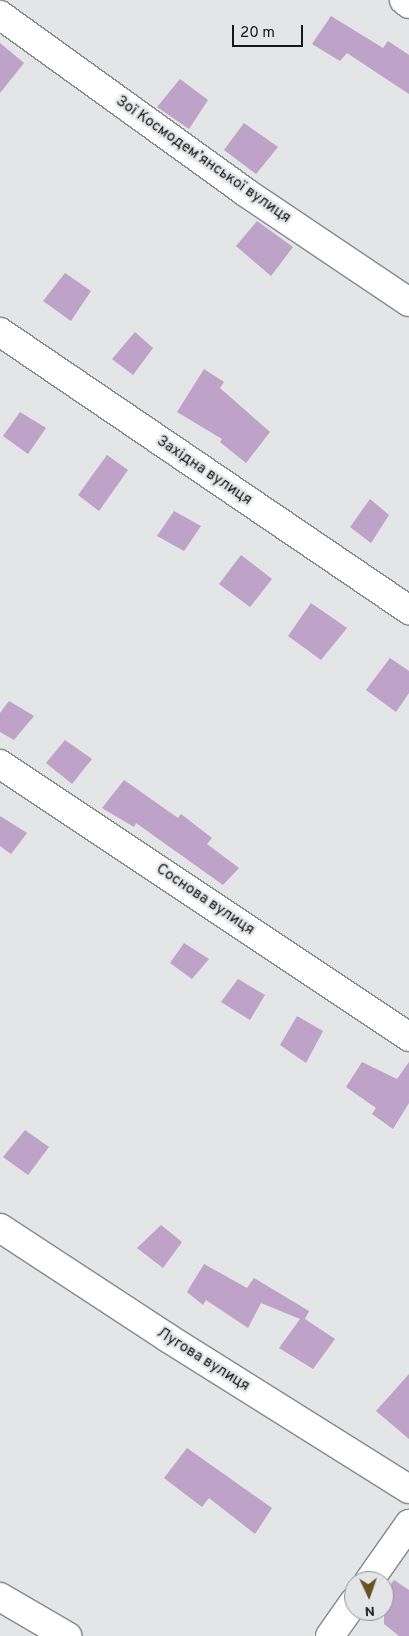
<!DOCTYPE html>
<meta charset="utf-8">
<style>
body{margin:0}
#map{position:relative;width:409px;height:1636px;overflow:hidden;background:#e3e5e7;font-family:Overpass,sans-serif}
div>[style]{position:absolute}
.building>*{inset:0;background:#bea2c8}
.roads{filter:drop-shadow(1px 0 #86888a) drop-shadow(-1px 0 #86888a) drop-shadow(0 1px #86888a) drop-shadow(0 -1px #86888a)}
.minor>*{height:28px;margin:-14px;padding:0 14px;transform-origin:14px;border-radius:14px;background:#fff}
span{translate:-50% -50%;white-space:nowrap;text-align:center;line-height:1.15;-webkit-text-stroke:4.5px #e3e5e7;paint-order:stroke}
.street-label{font-size:15px;color:#161617}
.north{position:absolute;left:344px;top:1571px;width:50px;height:50px;box-sizing:border-box;background:#e3e5e7;border:1px solid #919294;border-radius:50%;rotate:177deg;font-size:14px;font-weight:700;line-height:20px;text-align:center;color:#161617}
.north::after{content:'';display:block;margin:auto;width:18px;height:22px;background:#665321;clip-path:polygon(50% 0,100% 100%,50% 72%,0 100%)}
.scale{position:absolute;left:232px;top:25px;width:71px;height:22px;box-sizing:border-box;border:2px solid #161617;border-top:0;padding-left:6px;font-size:15px;line-height:18px;white-space:nowrap;color:#161617;-webkit-text-stroke:4px #e3e5e7;paint-order:stroke}
</style>
<div id="map">
<div class="building">
<div style="clip-path:polygon(331px 16px,383px 48px,388px 41px,409px 55px,409px 94px,347px 53px,340px 61px,312px 44px)"></div>
<div style="clip-path:polygon(0 43px,24px 63px,0 93px)"></div>
<div style="clip-path:polygon(180px 79px,208px 100px,189px 129px,157px 107px)"></div>
<div style="clip-path:polygon(244px 123px,278px 147px,256px 174px,224px 150px)"></div>
<div style="clip-path:polygon(257px 221px,293px 247px,271px 276px,236px 246px)"></div>
<div style="clip-path:polygon(65px 273px,91px 291px,71px 321px,43px 301px)"></div>
<div style="clip-path:polygon(135px 332px,153px 348px,133px 375px,112px 359px)"></div>
<div style="clip-path:polygon(204px 369px,224px 382px,220px 388px,270px 432px,246px 463px,220px 442px,222px 439px,177px 412px)"></div>
<div style="clip-path:polygon(20px 412px,46px 428px,28px 454px,3px 436px)"></div>
<div style="clip-path:polygon(107px 455px,128px 470px,99px 511px,78px 495px)"></div>
<div style="clip-path:polygon(370px 499px,389px 515px,371px 543px,350px 527px)"></div>
<div style="clip-path:polygon(174px 511px,201px 526px,184px 551px,157px 536px)"></div>
<div style="clip-path:polygon(241px 555px,272px 579px,250px 607px,219px 584px)"></div>
<div style="clip-path:polygon(311px 603px,347px 628px,321px 660px,288px 636px)"></div>
<div style="clip-path:polygon(390px 658px,409px 671px,409px 693px,396px 712px,366px 690px)"></div>
<div style="clip-path:polygon(9px 701px,34px 716px,14px 740px,0 732px,0 713px)"></div>
<div style="clip-path:polygon(65px 740px,92px 759px,72px 784px,46px 763px)"></div>
<div style="clip-path:polygon(124px 780px,178px 818px,181px 814px,212px 838px,207px 844px,239px 868px,223px 885px,136px 823px,134px 827px,102px 808px)"></div>
<div style="clip-path:polygon(0 816px,27px 833px,11px 854px,0 846px)"></div>
<div style="clip-path:polygon(184px 943px,209px 959px,192px 979px,170px 963px)"></div>
<div style="clip-path:polygon(238px 979px,265px 995px,250px 1020px,221px 1002px)"></div>
<div style="clip-path:polygon(297px 1016px,323px 1031px,306px 1063px,280px 1045px)"></div>
<div style="clip-path:polygon(362px 1062px,397px 1079px,409px 1062px,409px 1103px,393px 1129px,372px 1114px,376px 1108px,346px 1087px)"></div>
<div style="clip-path:polygon(25px 1130px,49px 1147px,28px 1175px,3px 1157px)"></div>
<div style="clip-path:polygon(161px 1225px,182px 1242px,163px 1268px,137px 1248px)"></div>
<div style="clip-path:polygon(204px 1264px,247px 1288px,254px 1278px,309px 1311px,305px 1319px,335px 1339px,313px 1369px,279px 1348px,300px 1319px,261px 1303px,248px 1328px,206px 1300px,203px 1305px,187px 1292px)"></div>
<div style="clip-path:polygon(409px 1374px,409px 1439px,376px 1411px)"></div>
<div style="clip-path:polygon(187px 1448px,272px 1508px,255px 1534px,209px 1498px,202px 1507px,164px 1478px)"></div>
<div style="clip-path:polygon(394px 1580px,409px 1590px,409px 1636px,399px 1636px,384px 1624px,384px 1593px)"></div>
</div>
<div class="roads">
<div class="minor">
<div style="left:404px;top:0;width:6px;rotate:39deg"></div>
<div style="left:0;top:15px;width:302px;rotate:35.8deg"></div>
<div style="left:245px;top:192px;width:197px;rotate:33.9deg"></div>
<div style="left:0;top:332px;width:495px;rotate:34.2deg"></div>
<div style="left:0;top:764px;width:492px;rotate:33.7deg"></div>
<div style="left:0;top:1228px;width:201px;rotate:33.2deg"></div>
<div style="left:168px;top:1338px;width:284px;rotate:32.1deg"></div>
<div style="left:369px;top:1581px;width:70px;rotate:-54.9deg"></div>
<div style="left:0;top:1597px;width:78px;rotate:30.2deg"></div>
<div style="left:330px;top:1636px;width:42px;rotate:-54.8deg"></div>
</div>
</div>
<div class="street-label">
<span style="left:203px;top:160px;rotate:35deg">Зої Космодем’янської вулиця</span>
<span style="left:204px;top:471px;rotate:34deg">Західна вулиця</span>
<span style="left:205px;top:900px;rotate:34deg">Соснова вулиця</span>
<span style="left:203px;top:1360px;rotate:32deg">Лугова вулиця</span>
</div>
<div class="north">N</div>
<div class="scale">20 m</div>
</div>
